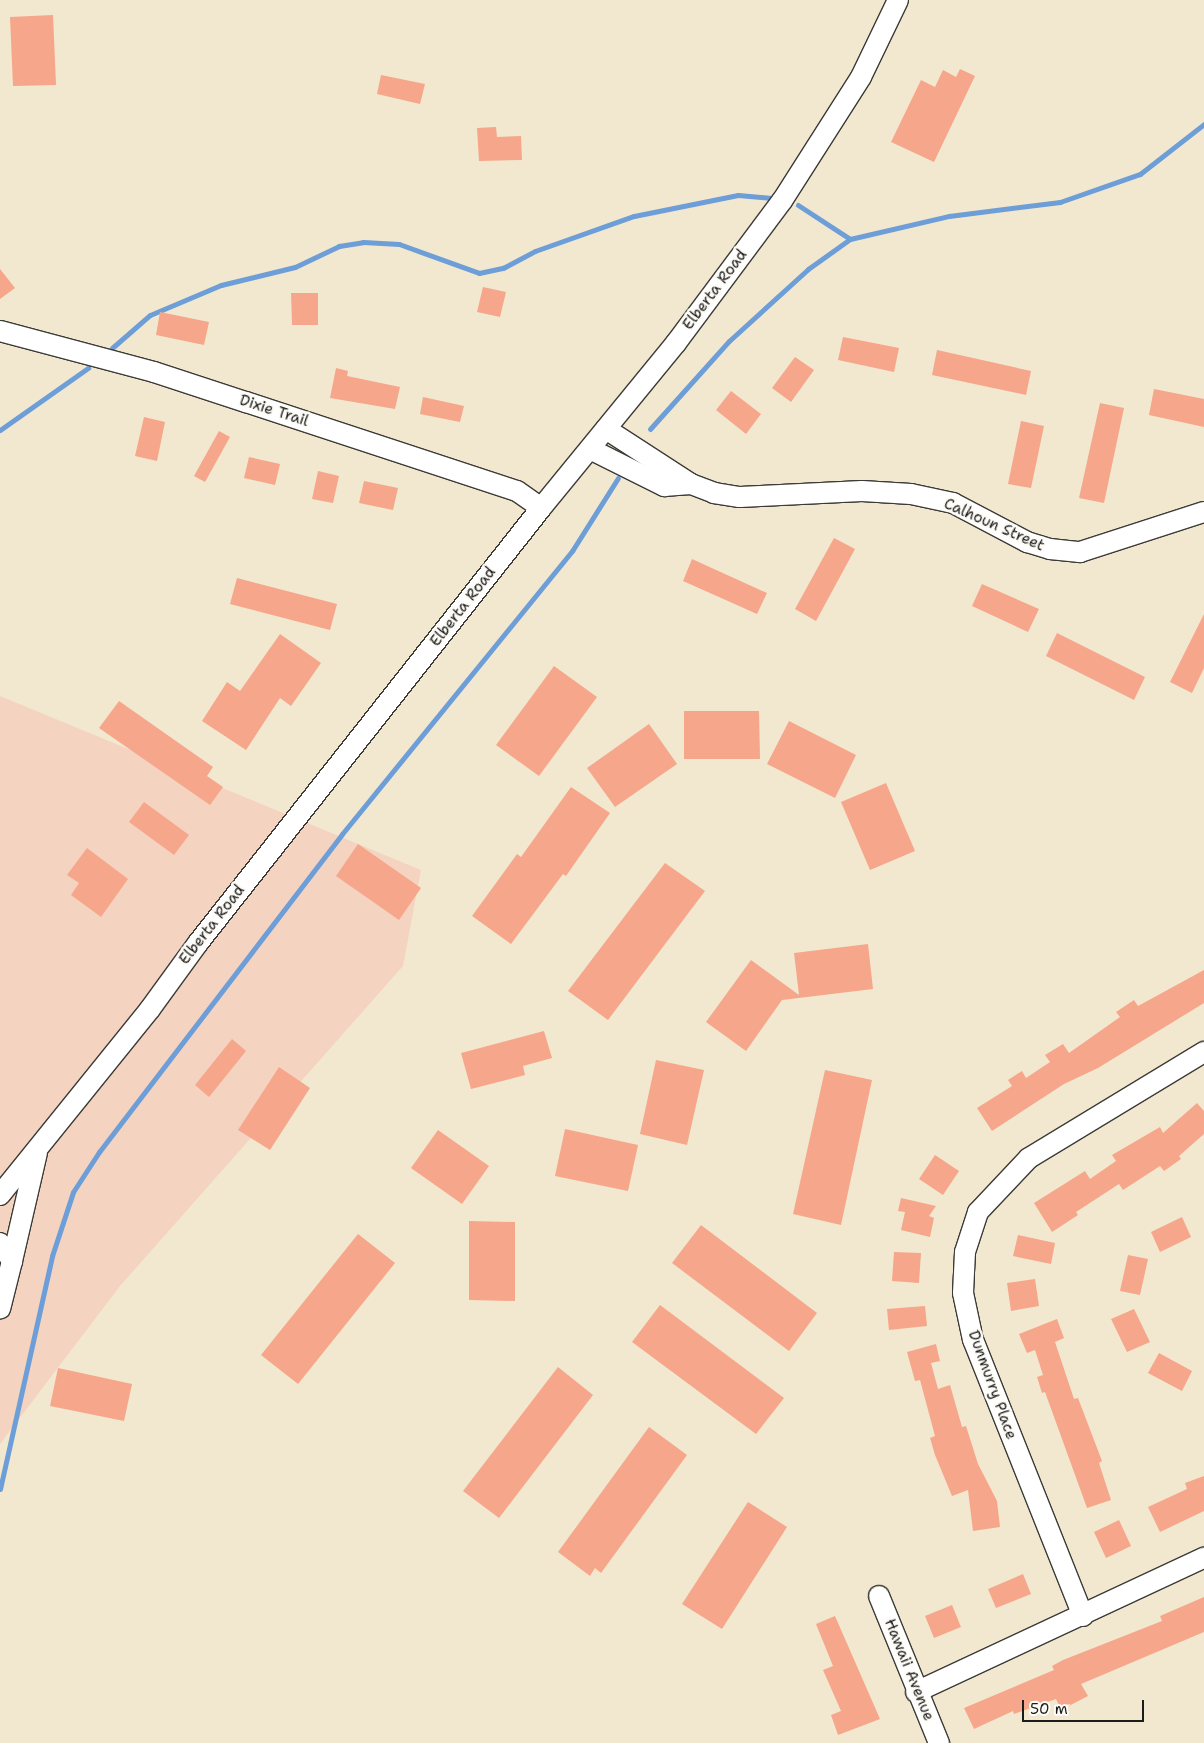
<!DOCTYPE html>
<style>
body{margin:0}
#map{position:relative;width:1204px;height:1743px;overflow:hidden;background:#f2e8d0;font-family:"Shantell Sans",sans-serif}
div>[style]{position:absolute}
.built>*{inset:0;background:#f4d3c1}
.stream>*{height:5px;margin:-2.5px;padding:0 2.5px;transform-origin:2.5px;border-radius:2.5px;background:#6d9ed7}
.building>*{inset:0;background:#f6a68a}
.roads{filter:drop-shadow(1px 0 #3c3b37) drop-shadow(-1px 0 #3c3b37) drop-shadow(0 1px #3c3b37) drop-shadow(0 -1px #3c3b37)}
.minor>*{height:20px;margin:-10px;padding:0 10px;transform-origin:10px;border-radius:10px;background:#fff}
span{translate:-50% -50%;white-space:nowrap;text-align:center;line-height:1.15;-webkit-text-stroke:5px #fdfcf7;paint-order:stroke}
.street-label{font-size:15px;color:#1c1c1c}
.scale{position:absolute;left:1022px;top:1700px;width:122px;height:22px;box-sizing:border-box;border:2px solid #1c1c1c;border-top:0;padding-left:6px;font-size:15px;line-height:18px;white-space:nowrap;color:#1c1c1c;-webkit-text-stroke:4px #fdfcf7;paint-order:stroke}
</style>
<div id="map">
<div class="built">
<div style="clip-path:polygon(0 696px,421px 870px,403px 966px,120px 1286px,0 1444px)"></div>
</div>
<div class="stream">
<div style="left:798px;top:205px;width:62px;rotate:33.2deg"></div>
<div style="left:112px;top:348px;width:50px;rotate:-41deg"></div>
<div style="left:150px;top:315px;width:77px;rotate:-22.9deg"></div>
<div style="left:221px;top:285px;width:76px;rotate:-13.7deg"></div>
<div style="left:295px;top:267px;width:49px;rotate:-25.5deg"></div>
<div style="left:339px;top:246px;width:24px;rotate:-9deg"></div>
<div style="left:363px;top:242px;width:36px;rotate:3deg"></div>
<div style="left:399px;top:244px;width:85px;rotate:19.9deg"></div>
<div style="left:479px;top:273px;width:25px;rotate:-12deg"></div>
<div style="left:503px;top:268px;width:36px;rotate:-28deg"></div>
<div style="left:535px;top:251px;width:105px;rotate:-19.5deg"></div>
<div style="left:634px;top:216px;width:106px;rotate:-11.4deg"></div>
<div style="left:738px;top:195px;width:36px;rotate:5deg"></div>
<div style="left:650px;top:429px;width:118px;rotate:-48.1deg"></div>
<div style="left:729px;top:341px;width:107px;rotate:-42.3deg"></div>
<div style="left:808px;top:269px;width:52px;rotate:-35.5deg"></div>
<div style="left:850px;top:239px;width:102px;rotate:-13.1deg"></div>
<div style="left:949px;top:216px;width:112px;rotate:-7.2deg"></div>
<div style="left:1060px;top:202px;width:85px;rotate:-19.3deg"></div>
<div style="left:1140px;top:174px;width:81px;rotate:-38deg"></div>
<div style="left:0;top:430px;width:108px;rotate:-35.2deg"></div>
<div style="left:0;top:1489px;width:239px;rotate:-77.4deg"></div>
<div style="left:52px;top:1256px;width:67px;rotate:-71.8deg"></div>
<div style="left:73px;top:1192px;width:48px;rotate:-57deg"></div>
<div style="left:99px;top:1152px;width:400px;rotate:-52.6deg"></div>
<div style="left:342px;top:834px;width:365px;rotate:-50.9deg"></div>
<div style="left:572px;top:551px;width:86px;rotate:-57.8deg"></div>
</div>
<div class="building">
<div style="clip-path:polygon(53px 15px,56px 85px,13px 86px,10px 17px)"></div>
<div style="clip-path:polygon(960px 69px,975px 76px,934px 162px,891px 142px,921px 80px,935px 87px,943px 70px,956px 77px)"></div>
<div style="clip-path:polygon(381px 75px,425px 84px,420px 104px,377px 94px)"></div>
<div style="clip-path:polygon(496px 127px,497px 137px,521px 136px,522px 160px,479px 161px,477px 128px)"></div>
<div style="clip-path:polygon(0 269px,15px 288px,0 299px)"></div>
<div style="clip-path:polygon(483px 287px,506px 292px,500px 317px,477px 312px)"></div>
<div style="clip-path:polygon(291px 293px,318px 293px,318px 325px,292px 325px)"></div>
<div style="clip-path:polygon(160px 312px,209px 322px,204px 345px,156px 335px)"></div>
<div style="clip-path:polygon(843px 337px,899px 348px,894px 372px,838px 360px)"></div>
<div style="clip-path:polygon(937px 350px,1031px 371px,1026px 395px,932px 375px)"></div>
<div style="clip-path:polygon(795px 357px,814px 370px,791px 402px,772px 388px)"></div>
<div style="clip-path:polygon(336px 368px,348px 371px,347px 376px,400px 387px,395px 409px,330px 398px)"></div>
<div style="clip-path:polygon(1154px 389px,1204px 399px,1204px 427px,1149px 415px)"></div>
<div style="clip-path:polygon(731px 391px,761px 414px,746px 434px,716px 410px)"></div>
<div style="clip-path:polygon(423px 397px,464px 406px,460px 422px,420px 414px)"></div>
<div style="clip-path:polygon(1100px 403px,1124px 408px,1104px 503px,1079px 498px)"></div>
<div style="clip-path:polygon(144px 417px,165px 422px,157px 461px,135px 456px)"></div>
<div style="clip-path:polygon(1021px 421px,1044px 426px,1031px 488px,1008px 484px)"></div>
<div style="clip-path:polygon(219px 431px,230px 437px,205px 482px,194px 476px)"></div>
<div style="clip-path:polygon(249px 457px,280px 464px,275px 485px,244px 478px)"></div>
<div style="clip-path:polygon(318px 471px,339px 476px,333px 503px,312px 499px)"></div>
<div style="clip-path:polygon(364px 481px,398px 488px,393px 510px,359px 503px)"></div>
<div style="clip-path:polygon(834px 538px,855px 549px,816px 621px,795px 609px)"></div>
<div style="clip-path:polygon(692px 559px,767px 593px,757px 614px,683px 581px)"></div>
<div style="clip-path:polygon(237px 578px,337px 604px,330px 630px,230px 604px)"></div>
<div style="clip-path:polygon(982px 584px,1039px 609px,1028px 632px,972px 606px)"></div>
<div style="clip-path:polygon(1204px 614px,1204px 668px,1192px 693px,1170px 682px)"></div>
<div style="clip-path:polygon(1057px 633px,1145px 677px,1134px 700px,1046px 656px)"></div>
<div style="clip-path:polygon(280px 634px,321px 663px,291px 706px,280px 698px,246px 750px,202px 721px,227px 682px,240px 691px)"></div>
<div style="clip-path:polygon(554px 666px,597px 697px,539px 776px,496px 745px)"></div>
<div style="clip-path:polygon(119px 701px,213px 767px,207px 776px,223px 787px,210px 805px,99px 728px)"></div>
<div style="clip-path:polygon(684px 711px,759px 711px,760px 759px,684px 759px)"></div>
<div style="clip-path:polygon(789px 721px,856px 755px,835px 798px,767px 764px)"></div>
<div style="clip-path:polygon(649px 724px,677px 764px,615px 807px,587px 768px)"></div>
<div style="clip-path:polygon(886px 783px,915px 851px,870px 870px,841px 802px)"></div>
<div style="clip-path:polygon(571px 787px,610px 813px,566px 876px,563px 874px,511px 944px,472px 916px,517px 854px,521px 857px)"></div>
<div style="clip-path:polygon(144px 802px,189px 835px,174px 855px,129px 822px)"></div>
<div style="clip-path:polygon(358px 844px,421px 888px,399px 920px,336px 876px)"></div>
<div style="clip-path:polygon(87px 848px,128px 879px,101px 917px,71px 895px,79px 883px,67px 875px)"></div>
<div style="clip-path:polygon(665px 863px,705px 891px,608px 1020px,568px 991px)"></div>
<div style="clip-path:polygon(868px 944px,873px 989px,782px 1000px,746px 1051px,706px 1022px,751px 960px,799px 995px,794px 953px)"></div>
<div style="clip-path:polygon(1204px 970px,1204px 1003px,1098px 1068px,1064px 1084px,992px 1131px,977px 1108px,1012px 1086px,1008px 1080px,1022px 1071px,1026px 1078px,1050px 1062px,1045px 1055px,1063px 1044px,1069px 1053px,1120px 1017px,1116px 1012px,1134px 1000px,1138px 1006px)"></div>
<div style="clip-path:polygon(544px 1031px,552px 1058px,523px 1066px,525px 1075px,471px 1089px,461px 1053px)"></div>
<div style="clip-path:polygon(232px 1039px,246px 1051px,209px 1097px,195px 1085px)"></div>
<div style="clip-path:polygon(656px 1060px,704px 1070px,687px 1145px,640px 1134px)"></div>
<div style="clip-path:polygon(279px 1067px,310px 1088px,270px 1150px,238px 1130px)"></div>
<div style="clip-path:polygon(825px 1070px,872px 1080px,841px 1225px,793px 1214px)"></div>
<div style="clip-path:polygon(1197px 1103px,1204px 1111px,1204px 1134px,1179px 1156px,1181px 1159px,1164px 1171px,1160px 1166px,1123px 1190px,1119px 1184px,1076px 1212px,1078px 1215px,1052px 1232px,1034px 1203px,1085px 1171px,1090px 1179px,1116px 1161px,1112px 1155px,1160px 1127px,1163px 1133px)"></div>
<div style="clip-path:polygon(565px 1129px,638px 1145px,628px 1191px,555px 1176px)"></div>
<div style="clip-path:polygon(438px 1130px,489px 1166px,462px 1204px,411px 1168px)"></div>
<div style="clip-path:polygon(935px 1155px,959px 1171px,943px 1195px,919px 1179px)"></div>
<div style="clip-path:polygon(901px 1198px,936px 1206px,929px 1216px,934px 1218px,930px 1237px,901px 1230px,905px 1212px,898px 1211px)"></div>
<div style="clip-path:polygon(1182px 1217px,1191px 1237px,1160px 1252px,1151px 1232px)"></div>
<div style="clip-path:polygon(469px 1221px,515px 1222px,515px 1301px,469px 1300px)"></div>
<div style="clip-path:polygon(701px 1225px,817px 1313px,789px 1351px,672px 1263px)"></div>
<div style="clip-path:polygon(358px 1234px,395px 1263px,298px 1384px,261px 1355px)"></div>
<div style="clip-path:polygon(1018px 1235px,1055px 1243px,1051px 1264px,1013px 1256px)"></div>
<div style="clip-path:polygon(894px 1252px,921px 1253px,919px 1283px,892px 1281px)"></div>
<div style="clip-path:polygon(1128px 1255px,1148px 1259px,1140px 1295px,1120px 1291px)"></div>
<div style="clip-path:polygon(1035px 1279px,1039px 1306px,1011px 1311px,1007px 1283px)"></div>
<div style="clip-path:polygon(660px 1305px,784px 1398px,756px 1434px,632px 1342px)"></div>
<div style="clip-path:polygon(925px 1306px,927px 1326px,889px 1330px,887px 1309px)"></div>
<div style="clip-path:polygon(1134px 1309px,1150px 1342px,1127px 1352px,1111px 1319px)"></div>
<div style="clip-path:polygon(1057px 1319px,1064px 1338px,1055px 1342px,1074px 1399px,1078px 1398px,1102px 1461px,1099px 1463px,1111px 1500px,1087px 1508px,1045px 1392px,1042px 1393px,1037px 1377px,1043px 1375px,1035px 1350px,1027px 1353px,1019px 1334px)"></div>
<div style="clip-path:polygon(936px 1344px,940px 1361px,931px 1363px,938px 1389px,950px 1385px,962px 1427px,966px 1426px,978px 1464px,997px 1501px,1000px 1527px,973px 1531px,968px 1490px,952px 1496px,935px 1455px,930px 1438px,935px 1436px,920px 1380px,915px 1381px,907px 1352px)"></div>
<div style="clip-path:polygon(1159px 1353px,1192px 1371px,1182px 1391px,1148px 1373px)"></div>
<div style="clip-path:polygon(558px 1367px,593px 1395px,499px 1518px,463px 1491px)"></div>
<div style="clip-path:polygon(58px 1368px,132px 1384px,124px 1421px,50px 1406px)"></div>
<div style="clip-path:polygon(649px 1427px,687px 1455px,601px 1573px,595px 1568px,590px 1576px,558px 1552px)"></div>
<div style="clip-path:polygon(1204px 1476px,1204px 1511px,1160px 1532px,1148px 1507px,1187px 1489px,1185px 1483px)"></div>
<div style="clip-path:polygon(748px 1502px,787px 1527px,722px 1629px,682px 1604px)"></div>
<div style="clip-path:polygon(1119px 1520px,1131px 1546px,1106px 1558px,1094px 1532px)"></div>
<div style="clip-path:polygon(1023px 1574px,1031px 1594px,996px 1608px,988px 1589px)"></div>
<div style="clip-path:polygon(1204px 1597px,1204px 1632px,1081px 1684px,1088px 1696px,1061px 1710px,1056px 1699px,1014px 1714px,1013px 1711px,974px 1729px,964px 1708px,1054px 1670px,1052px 1666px,1063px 1660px,1162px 1621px,1160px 1616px)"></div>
<div style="clip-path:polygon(952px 1605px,961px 1627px,934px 1638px,925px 1616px)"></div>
<div style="clip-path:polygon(835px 1616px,880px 1719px,838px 1735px,831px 1715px,841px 1711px,823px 1670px,833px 1666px,816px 1624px)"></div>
</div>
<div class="roads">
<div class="minor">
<div style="left:0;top:331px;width:159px;rotate:14.9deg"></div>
<div style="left:154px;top:372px;width:97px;rotate:18.1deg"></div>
<div style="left:246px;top:402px;width:285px;rotate:18.2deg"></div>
<div style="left:517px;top:491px;width:29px;rotate:35deg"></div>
<div style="left:606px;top:429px;width:101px;rotate:32.9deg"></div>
<div style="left:691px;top:484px;width:25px;rotate:21deg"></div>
<div style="left:714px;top:493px;width:26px;rotate:9deg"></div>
<div style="left:740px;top:497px;width:122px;rotate:-2.8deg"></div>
<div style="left:862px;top:491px;width:49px;rotate:3.5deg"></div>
<div style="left:911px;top:494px;width:43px;rotate:12.1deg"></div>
<div style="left:953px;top:503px;width:84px;rotate:27.8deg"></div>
<div style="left:1027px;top:542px;width:24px;rotate:17deg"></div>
<div style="left:1050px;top:549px;width:30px;rotate:6deg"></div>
<div style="left:1080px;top:552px;width:130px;rotate:-17.9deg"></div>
<div style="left:590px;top:449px;width:83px;rotate:26.6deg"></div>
<div style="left:664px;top:486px;width:27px;rotate:-4deg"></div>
<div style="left:0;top:1195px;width:239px;rotate:-51.1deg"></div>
<div style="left:150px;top:1009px;width:82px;rotate:-54deg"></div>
<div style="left:198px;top:943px;width:554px;rotate:-51.74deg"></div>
<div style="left:541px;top:508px;width:213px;rotate:-50.7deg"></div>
<div style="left:676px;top:343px;width:177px;rotate:-53.3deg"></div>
<div style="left:782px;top:201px;width:147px;rotate:-57.5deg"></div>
<div style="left:861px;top:77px;width:85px;rotate:-64.3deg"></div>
<div style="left:0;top:1243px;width:22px;rotate:56deg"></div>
<div style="left:12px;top:1261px;width:49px;rotate:104deg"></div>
<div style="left:12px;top:1261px;width:111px;rotate:-77deg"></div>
<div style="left:879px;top:1596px;width:159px;rotate:67.8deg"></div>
<div style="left:1083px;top:1616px;width:297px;rotate:-111.7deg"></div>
<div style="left:973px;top:1340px;width:48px;rotate:-102deg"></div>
<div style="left:963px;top:1293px;width:41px;rotate:-87.2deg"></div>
<div style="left:965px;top:1252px;width:42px;rotate:-72deg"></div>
<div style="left:978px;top:1212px;width:74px;rotate:-46.6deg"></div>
<div style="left:1029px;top:1158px;width:205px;rotate:-31.2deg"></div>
<div style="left:916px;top:1692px;width:318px;rotate:-25deg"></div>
</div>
</div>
<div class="street-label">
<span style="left:715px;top:290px;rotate:-53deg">Elberta Road</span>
<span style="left:274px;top:411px;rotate:18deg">Dixie Trail</span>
<span style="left:994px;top:525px;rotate:24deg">Calhoun Street</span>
<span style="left:463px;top:607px;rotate:-52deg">Elberta Road</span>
<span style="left:212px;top:925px;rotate:-52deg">Elberta Road</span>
<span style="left:992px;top:1385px;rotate:70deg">Dunmurry Place</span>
<span style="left:909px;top:1670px;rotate:68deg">Hawaii Avenue</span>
</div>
<div class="scale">50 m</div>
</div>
